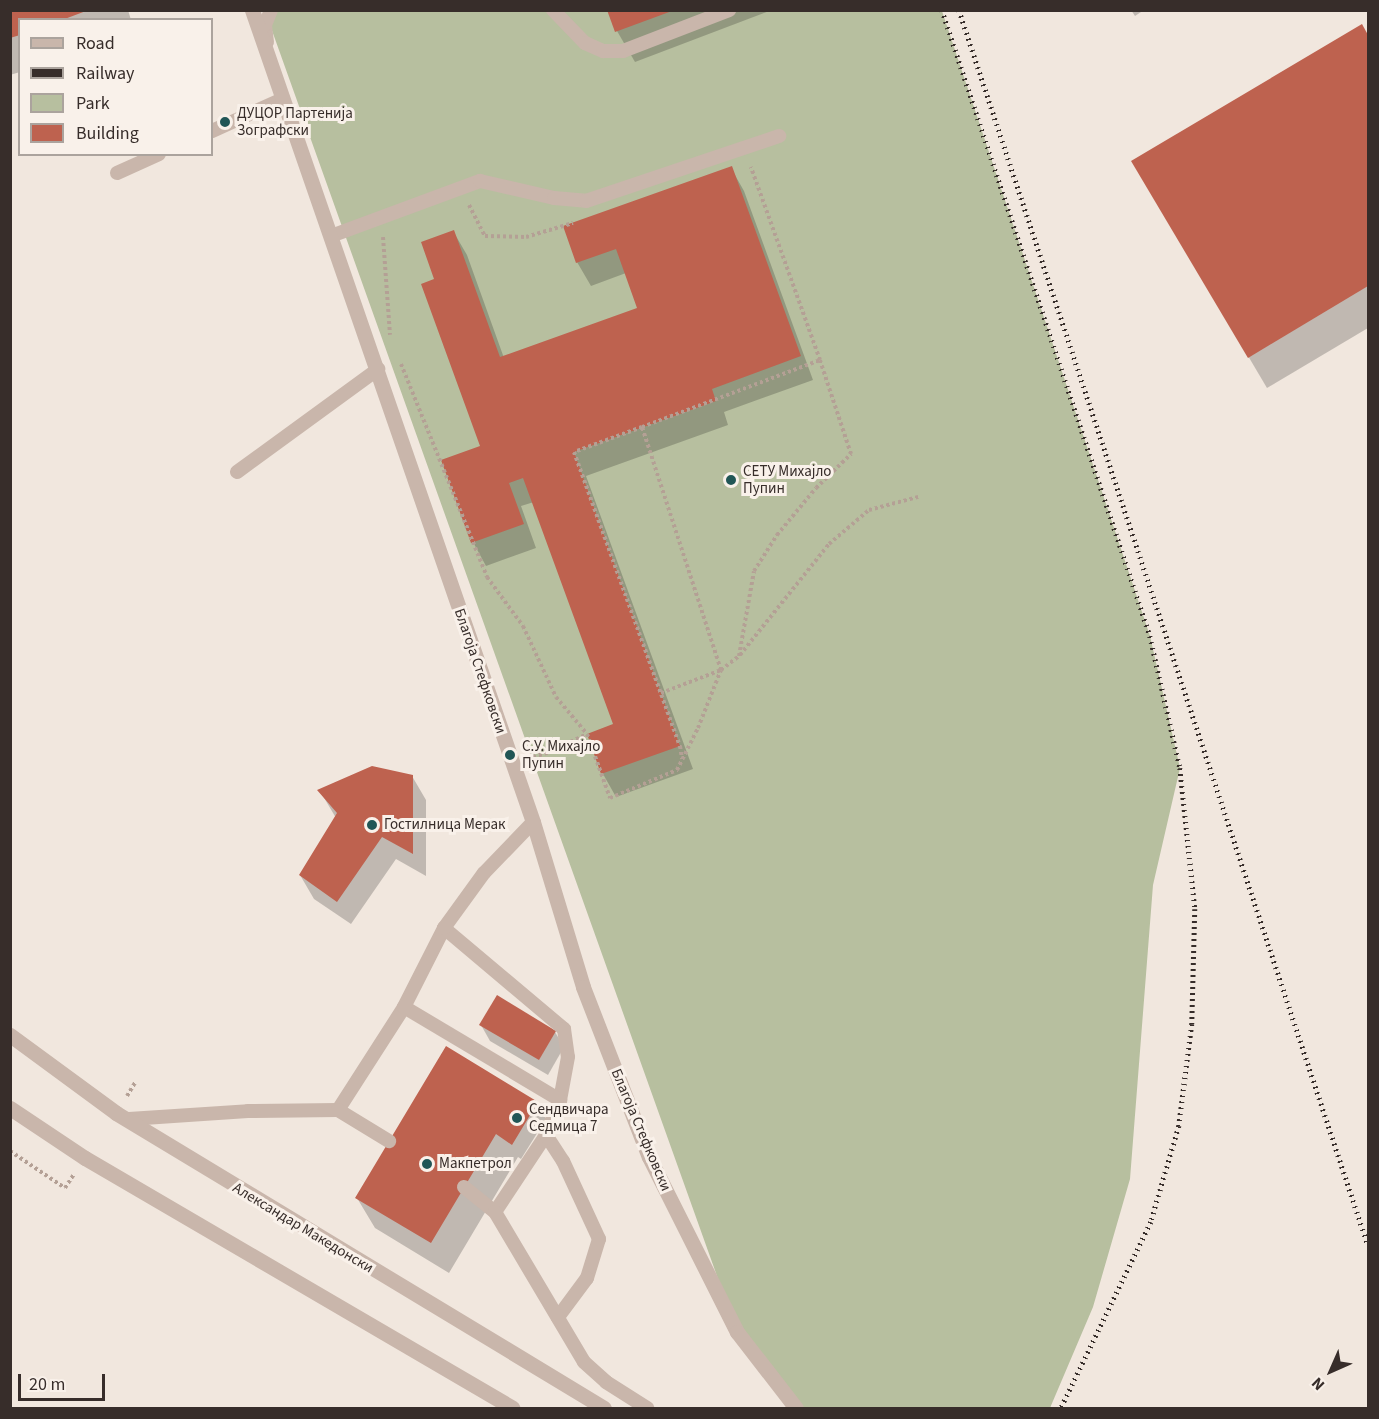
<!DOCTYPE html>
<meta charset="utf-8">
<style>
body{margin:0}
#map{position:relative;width:1379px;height:1419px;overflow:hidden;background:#f1e7de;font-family:"Source Sans 3",sans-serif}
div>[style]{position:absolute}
.green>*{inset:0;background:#b7bf9f}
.shadow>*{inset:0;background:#0003}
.building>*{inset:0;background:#be624f}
.path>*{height:4px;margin-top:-2px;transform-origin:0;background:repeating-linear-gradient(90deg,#b4a095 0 3px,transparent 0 6px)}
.service>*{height:14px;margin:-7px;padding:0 7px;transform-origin:7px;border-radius:7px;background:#c9b6ab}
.tertiary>*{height:15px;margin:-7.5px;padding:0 7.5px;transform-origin:7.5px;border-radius:7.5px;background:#c9b6ab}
.rail>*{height:4.5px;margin-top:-2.25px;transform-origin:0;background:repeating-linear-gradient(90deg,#372d2a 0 1.5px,transparent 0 6px)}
.dots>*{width:16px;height:16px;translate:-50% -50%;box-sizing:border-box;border:3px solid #f9f1ea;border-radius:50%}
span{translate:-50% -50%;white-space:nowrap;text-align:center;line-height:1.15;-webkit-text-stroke:6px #f9f1ea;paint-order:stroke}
.poi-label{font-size:15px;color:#372d2a}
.left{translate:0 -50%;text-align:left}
.street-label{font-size:15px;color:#372d2a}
.frame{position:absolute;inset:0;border:12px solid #372d2a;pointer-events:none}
.legend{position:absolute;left:18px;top:18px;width:195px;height:138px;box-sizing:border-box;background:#f9f1ea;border:2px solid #aba39d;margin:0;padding:8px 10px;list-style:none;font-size:18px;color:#372d2a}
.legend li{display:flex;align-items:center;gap:12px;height:30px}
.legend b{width:30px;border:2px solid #aba39d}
.north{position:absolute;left:1301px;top:1341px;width:60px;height:60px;-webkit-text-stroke:4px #f9f1ea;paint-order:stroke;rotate:225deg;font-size:16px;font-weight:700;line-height:24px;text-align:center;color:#372d2a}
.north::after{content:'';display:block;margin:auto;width:21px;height:27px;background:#372d2a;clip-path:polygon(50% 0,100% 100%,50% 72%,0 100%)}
.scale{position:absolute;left:18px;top:1374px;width:87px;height:27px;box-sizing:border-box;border:3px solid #372d2a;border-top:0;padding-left:8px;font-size:18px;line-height:21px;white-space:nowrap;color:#372d2a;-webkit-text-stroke:4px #f9f1ea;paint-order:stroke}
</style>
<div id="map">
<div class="green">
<div style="clip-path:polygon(265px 11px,942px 11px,1150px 636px,1180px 768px,1153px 885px,1130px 1179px,1093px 1307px,1050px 1408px,796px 1408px,737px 1332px)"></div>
</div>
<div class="shadow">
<div style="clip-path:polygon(10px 10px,128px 10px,131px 20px,20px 20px,20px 72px,10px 75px)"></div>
<div style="clip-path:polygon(609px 10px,772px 10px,635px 62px,617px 31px)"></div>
<div style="clip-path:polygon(1131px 10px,1144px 10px,1135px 16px)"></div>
<div style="clip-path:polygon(1361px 26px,1368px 38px,1368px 328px,1267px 388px,1151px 192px)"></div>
<div style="clip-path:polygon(731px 168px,744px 191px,813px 380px,724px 412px,728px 425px,586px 476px,693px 769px,616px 797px,603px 774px,588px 735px,615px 725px,534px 502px,521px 506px,536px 548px,486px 566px,473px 542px,482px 447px,436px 280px,453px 231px,467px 255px,504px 358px,639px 309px,626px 273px,591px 286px,577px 262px)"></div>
<div style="clip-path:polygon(412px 776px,426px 800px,426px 876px,396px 859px,351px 924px,314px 899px,300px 875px,336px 818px,320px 791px)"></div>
<div style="clip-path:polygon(481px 1025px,555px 1032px,564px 1047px,548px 1075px,490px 1041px)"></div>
<div style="clip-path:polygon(537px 1103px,546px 1119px,521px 1159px,518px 1157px,449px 1273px,375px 1228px,357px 1198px)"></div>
</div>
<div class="building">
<div style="clip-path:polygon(10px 10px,86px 10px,86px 11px,62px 20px,20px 20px,20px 35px,10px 38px)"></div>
<div style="clip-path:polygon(607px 10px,672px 10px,672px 11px,615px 32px)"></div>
<div style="clip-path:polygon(1362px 24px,1368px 35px,1368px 286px,1248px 358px,1131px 161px)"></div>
<div style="clip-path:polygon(732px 166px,801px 356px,712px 389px,716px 401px,574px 452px,680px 746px,601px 774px,587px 734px,613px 724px,523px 478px,509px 483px,524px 524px,471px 543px,441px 460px,480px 446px,421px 284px,434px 279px,421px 242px,454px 230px,500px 357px,637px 308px,616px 249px,576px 263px,563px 226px)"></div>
<div style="clip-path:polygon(372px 766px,413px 775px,413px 854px,382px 837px,337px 902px,299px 875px,337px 813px,317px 790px)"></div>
<div style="clip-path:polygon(497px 995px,556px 1031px,539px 1060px,479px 1025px)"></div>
<div style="clip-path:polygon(446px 1046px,538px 1102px,512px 1145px,496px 1134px,431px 1243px,355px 1198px)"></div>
</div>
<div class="path">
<div style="left:469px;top:205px;width:35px;rotate:63deg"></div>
<div style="left:485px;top:236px;width:41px;rotate:1.4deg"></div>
<div style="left:526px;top:237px;width:49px;rotate:-16.6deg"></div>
<div style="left:383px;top:237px;width:98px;rotate:85.9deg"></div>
<div style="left:401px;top:364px;width:230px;rotate:68deg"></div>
<div style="left:487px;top:577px;width:61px;rotate:53.7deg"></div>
<div style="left:523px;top:626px;width:78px;rotate:65.1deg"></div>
<div style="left:556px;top:697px;width:48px;rotate:50deg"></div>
<div style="left:642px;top:427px;width:190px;rotate:-20.6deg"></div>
<div style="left:820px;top:360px;width:205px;rotate:-109.7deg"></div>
<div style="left:740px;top:655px;width:142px;rotate:-51.3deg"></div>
<div style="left:829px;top:544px;width:52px;rotate:-40.4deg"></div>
<div style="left:869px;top:510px;width:51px;rotate:-14.9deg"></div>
<div style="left:661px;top:693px;width:64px;rotate:-21deg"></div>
<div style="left:721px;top:670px;width:23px;rotate:-38deg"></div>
<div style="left:739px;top:656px;width:86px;rotate:-80deg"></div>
<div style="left:754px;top:571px;width:43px;rotate:-57.4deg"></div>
<div style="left:777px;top:535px;width:61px;rotate:-50.3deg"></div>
<div style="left:816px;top:488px;width:49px;rotate:-44.2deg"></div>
<div style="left:851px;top:454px;width:99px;rotate:-108.3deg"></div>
<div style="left:533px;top:757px;width:17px;rotate:-17deg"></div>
<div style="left:549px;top:752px;width:42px;rotate:-25.3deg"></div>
<div style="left:587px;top:734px;width:68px;rotate:70.2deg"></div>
<div style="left:610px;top:798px;width:73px;rotate:-22.7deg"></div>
<div style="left:677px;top:770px;width:47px;rotate:-63.4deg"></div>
<div style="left:698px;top:728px;width:62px;rotate:-68.4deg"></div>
<div style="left:721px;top:670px;width:256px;rotate:-108deg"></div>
<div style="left:642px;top:427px;width:72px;rotate:159.8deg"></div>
<div style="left:574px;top:452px;width:313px;rotate:70.2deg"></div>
<div style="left:680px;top:746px;width:13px;rotate:81deg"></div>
<div style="left:127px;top:1096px;width:17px;rotate:-59deg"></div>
<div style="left:10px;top:1151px;width:66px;rotate:33.9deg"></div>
<div style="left:65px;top:1188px;width:17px;rotate:-57deg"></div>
</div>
<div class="service">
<div style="left:553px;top:10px;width:46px;rotate:45.9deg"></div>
<div style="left:585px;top:43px;width:20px;rotate:24deg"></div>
<div style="left:603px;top:51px;width:20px"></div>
<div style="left:623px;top:51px;width:114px;rotate:-21.1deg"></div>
<div style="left:267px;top:42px;width:17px;rotate:-97deg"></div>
<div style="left:265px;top:25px;width:16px;rotate:-68deg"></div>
<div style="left:212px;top:131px;width:78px;rotate:-24.3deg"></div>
<div style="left:117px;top:173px;width:46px;rotate:-24.3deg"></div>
<div style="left:331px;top:236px;width:159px;rotate:-20.3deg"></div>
<div style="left:480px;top:181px;width:76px;rotate:12.9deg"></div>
<div style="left:554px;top:198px;width:32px;rotate:5deg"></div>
<div style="left:586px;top:201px;width:204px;rotate:-18.6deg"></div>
<div style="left:237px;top:472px;width:175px;rotate:-36.1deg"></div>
<div style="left:444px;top:928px;width:157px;rotate:40.1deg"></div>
<div style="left:564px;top:1029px;width:28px;rotate:82deg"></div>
<div style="left:568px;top:1057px;width:44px;rotate:100.5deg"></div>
<div style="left:560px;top:1100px;width:38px;rotate:112deg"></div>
<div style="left:546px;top:1135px;width:92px;rotate:123.5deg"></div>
<div style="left:404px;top:1007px;width:182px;rotate:30.8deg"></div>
<div style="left:338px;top:1110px;width:122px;rotate:-57.3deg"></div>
<div style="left:404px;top:1007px;width:89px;rotate:-63.1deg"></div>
<div style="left:444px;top:928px;width:68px;rotate:-54deg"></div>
<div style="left:484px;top:873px;width:71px;rotate:-46.1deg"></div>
<div style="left:129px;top:1119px;width:119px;rotate:-3.8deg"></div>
<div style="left:248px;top:1111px;width:90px;rotate:-0.6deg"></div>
<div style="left:338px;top:1110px;width:60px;rotate:31.3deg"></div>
<div style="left:546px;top:1135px;width:31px;rotate:57deg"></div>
<div style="left:563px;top:1161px;width:86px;rotate:65.2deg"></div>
<div style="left:599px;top:1239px;width:41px;rotate:107.1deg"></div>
<div style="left:587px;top:1278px;width:49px;rotate:126.6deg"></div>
<div style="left:464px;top:1187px;width:40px;rotate:39deg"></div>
<div style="left:495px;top:1212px;width:174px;rotate:59.3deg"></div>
<div style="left:584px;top:1362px;width:30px;rotate:42deg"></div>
<div style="left:606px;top:1382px;width:49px;rotate:32.4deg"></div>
</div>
<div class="tertiary">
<div style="left:252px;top:10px;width:859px;rotate:70.91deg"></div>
<div style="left:533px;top:822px;width:172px;rotate:73.1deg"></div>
<div style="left:583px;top:987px;width:182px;rotate:68.8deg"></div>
<div style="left:649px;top:1157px;width:196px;rotate:63.3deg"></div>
<div style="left:737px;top:1332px;width:96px;rotate:52.2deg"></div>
<div style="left:10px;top:1035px;width:132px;rotate:36.3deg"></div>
<div style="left:116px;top:1113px;width:570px;rotate:31.15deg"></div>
<div style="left:10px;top:1108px;width:90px;rotate:33.7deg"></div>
<div style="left:85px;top:1158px;width:495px;rotate:30.3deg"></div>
</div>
<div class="rail">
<div style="left:942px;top:10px;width:660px;rotate:71.62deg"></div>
<div style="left:1150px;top:636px;width:135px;rotate:77.2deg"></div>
<div style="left:1180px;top:768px;width:142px;rotate:83.9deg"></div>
<div style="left:1195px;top:909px;width:115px;rotate:91.5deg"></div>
<div style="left:1192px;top:1024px;width:103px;rotate:97.3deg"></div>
<div style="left:1179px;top:1126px;width:100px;rotate:106.3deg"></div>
<div style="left:1151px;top:1222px;width:207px;rotate:115.8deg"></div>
<div style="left:959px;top:10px;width:1301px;rotate:71.68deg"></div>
</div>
<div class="dots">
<div style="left:225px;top:122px;background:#215656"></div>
<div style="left:731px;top:480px;background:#215656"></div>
<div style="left:510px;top:755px;background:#215656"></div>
<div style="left:372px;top:825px;background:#215656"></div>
<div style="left:517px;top:1118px;background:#215656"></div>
<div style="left:427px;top:1164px;background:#215656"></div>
</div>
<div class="poi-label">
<span class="left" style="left:237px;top:122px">ДУЦОР Партенија<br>Зографски</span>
<span class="left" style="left:743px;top:480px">СЕТУ Михајло<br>Пупин</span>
<span class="left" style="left:522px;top:755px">С.У. Михајло<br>Пупин</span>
<span class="left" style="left:384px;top:825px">Гостилница Мерак</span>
<span class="left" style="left:529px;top:1118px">Сендвичара<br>Седмица 7</span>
<span class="left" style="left:439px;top:1164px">Макпетрол</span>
</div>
<div class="street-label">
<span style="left:480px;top:671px;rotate:71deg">Благоја Стефковски</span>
<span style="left:641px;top:1130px;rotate:67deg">Благоја Стефковски</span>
<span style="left:303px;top:1228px;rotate:31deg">Александар Македонски</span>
</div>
<div class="frame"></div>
<ul class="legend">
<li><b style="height:8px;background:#c9b6ab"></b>Road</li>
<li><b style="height:8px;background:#372d2a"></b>Railway</li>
<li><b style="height:16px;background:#b7bf9f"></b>Park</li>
<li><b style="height:16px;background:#be624f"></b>Building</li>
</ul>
<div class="north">N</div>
<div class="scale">20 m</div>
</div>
